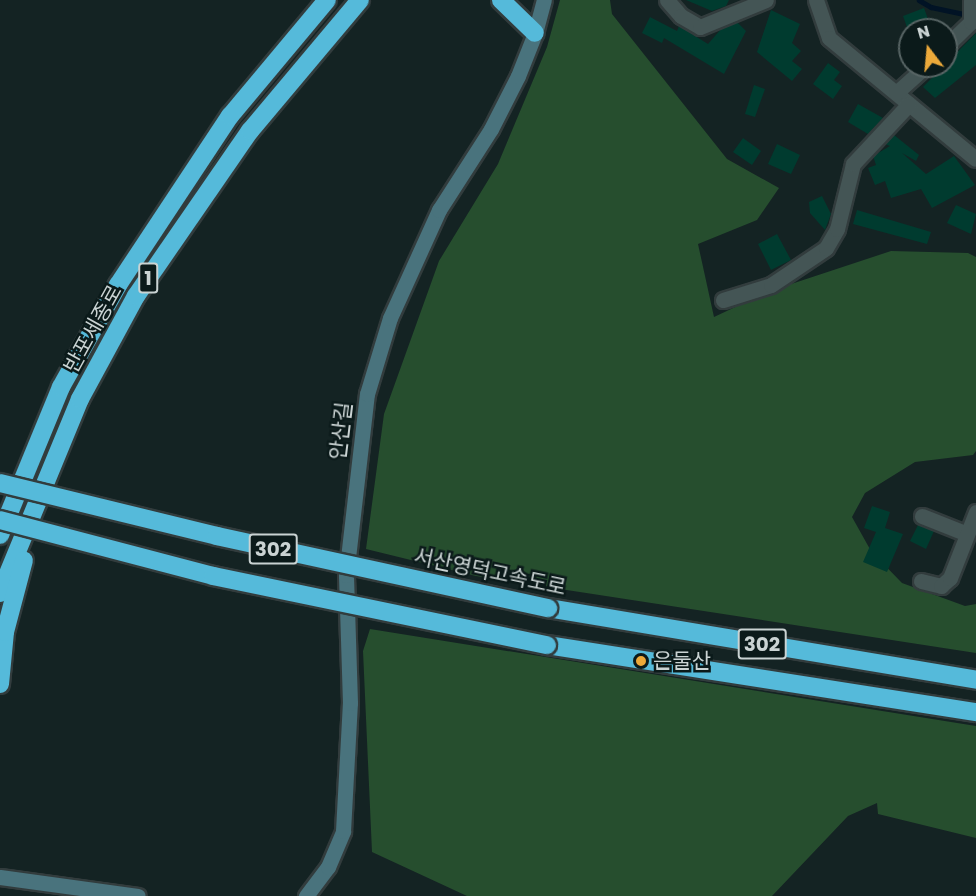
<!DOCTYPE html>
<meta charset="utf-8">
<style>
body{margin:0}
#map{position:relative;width:976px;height:896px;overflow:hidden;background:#142323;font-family:Poppins,"Noto Sans KR",sans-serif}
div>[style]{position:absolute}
.green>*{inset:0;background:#264e2e}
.stream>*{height:4.5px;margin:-2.25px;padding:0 2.25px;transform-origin:2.25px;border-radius:2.25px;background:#011325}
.building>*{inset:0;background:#003b2f}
.roads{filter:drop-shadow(2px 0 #323c3d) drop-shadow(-2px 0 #323c3d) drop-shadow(0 2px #323c3d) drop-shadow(0 -2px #323c3d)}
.street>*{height:15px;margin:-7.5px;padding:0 7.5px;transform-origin:7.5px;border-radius:7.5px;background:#455}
.secondary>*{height:15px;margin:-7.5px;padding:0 7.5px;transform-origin:7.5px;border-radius:7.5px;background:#49737d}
.highway>*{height:18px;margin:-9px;padding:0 9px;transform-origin:9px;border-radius:9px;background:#55bada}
.bridges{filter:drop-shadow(2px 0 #323c3d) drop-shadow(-2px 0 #323c3d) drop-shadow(0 2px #323c3d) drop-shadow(0 -2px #323c3d)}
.highway-bridge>*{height:18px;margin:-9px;padding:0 9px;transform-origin:9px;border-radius:9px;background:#55bada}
.dots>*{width:16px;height:16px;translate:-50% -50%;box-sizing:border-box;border:3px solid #0b1a1a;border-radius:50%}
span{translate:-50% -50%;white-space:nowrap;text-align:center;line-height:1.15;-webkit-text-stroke:5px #0b1a1a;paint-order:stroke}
.shield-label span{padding:2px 4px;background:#0b1a1a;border:2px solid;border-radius:4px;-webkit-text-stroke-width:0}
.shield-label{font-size:20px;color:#cad3d3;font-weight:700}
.street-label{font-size:21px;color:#cad3d3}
.poi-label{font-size:21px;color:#cad3d3}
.left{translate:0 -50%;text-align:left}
.north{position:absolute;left:898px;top:18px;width:60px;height:60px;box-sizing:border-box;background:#0b1a1a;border:2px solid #576464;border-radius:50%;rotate:344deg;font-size:16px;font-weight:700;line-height:24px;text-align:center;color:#cad3d3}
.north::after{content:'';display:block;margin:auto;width:21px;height:27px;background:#eca93a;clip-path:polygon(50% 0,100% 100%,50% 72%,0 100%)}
</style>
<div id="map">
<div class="green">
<div style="clip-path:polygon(560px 0,610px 0,612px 14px,727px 159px,779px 188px,757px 220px,698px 244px,714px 317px,767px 292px,891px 251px,968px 253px,976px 257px,976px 451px,973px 455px,915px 462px,865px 493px,852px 517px,871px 551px,902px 583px,965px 606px,976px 604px,976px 653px,476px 576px,366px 549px,384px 414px,439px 261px,498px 164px,547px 47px)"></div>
<div style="clip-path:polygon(370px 629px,976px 726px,976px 838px,878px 814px,877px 803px,848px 816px,772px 896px,467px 896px,372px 852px,363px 651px)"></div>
</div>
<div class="stream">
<div style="left:919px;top:0;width:14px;rotate:30deg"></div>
<div style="left:931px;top:7px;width:38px;rotate:12deg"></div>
</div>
<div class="building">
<div style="clip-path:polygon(686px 0,729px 0,726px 6px,712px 11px)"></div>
<div style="clip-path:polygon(924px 8px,932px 30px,908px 30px,903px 16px)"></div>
<div style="clip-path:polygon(771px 10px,800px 24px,792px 43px,801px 51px,792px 61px,802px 69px,792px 81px,757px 52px)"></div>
<div style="clip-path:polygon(650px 17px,677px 31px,679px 26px,708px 44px,722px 28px,737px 22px,746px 31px,724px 74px,664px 38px,662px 43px,642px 33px)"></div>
<div style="clip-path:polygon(976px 33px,976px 65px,935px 98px,923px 87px)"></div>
<div style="clip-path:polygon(828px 63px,840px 72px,834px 80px,842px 86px,833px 99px,813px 84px)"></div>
<div style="clip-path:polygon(754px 85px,765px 89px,755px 117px,745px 114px)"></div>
<div style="clip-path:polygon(858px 104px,883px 118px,868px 134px,848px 122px)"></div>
<div style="clip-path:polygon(894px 135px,919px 155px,916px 161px,902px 153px,926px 174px,954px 156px,975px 185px,932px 208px,921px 189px,891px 198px,885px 181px,875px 185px,868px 168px,876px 165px,873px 156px,890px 146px,885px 144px)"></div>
<div style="clip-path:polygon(743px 138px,761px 151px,752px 165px,733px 152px)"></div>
<div style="clip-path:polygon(777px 144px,800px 155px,791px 174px,768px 164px)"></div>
<div style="clip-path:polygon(822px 196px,831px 214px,825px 230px,810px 213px,809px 202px)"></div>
<div style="clip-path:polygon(956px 205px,976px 214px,971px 234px,947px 223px)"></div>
<div style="clip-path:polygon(857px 210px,931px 232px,927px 244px,853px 224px)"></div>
<div style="clip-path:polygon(777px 234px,791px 260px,771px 270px,758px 244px)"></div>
<div style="clip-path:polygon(872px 506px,890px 512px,885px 528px,903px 534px,887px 572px,863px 562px,876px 532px,864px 528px)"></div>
<div style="clip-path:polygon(918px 525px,934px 531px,926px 549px,910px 541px)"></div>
</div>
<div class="roads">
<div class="street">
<div style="left:667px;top:0;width:21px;rotate:49deg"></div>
<div style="left:681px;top:16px;width:22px;rotate:30deg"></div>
<div style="left:700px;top:27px;width:71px;rotate:-22.2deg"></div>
<div style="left:816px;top:0;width:40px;rotate:71.1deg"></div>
<div style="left:829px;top:38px;width:190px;rotate:39.5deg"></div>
<div style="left:946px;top:46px;width:35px;rotate:-44deg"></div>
<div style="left:971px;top:22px;width:22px;rotate:-90deg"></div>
<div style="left:896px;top:93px;width:40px;rotate:-42deg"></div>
<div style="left:723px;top:300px;width:50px;rotate:-17.4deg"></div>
<div style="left:771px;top:285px;width:66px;rotate:-33.9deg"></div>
<div style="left:826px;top:248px;width:22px;rotate:-60deg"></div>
<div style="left:837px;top:229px;width:67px;rotate:-76.2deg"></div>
<div style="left:853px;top:164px;width:82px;rotate:-47deg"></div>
<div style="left:922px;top:516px;width:46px;rotate:21.6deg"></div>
<div style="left:921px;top:581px;width:21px;rotate:14deg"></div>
<div style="left:941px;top:586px;width:12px;rotate:-42deg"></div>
<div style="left:950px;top:578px;width:71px;rotate:-68.5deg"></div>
</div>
<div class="secondary">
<div style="left:0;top:877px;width:139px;rotate:7.8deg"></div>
<div style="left:306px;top:896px;width:36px;rotate:-53deg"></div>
<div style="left:328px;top:867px;width:39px;rotate:-67deg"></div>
<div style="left:343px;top:831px;width:128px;rotate:-86.9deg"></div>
<div style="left:350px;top:703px;width:128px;rotate:-91.8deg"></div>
<div style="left:346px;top:575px;width:182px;rotate:-83.4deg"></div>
<div style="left:367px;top:394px;width:79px;rotate:-73.2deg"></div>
<div style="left:390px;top:318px;width:119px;rotate:-65.6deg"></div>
<div style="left:439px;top:210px;width:96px;rotate:-57.3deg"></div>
<div style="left:491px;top:129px;width:59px;rotate:-63deg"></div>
<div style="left:518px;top:76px;width:46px;rotate:-68.4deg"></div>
<div style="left:535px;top:33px;width:34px;rotate:-75deg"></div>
</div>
<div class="highway">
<div style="left:501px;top:0;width:47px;rotate:44.1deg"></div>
<div style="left:0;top:535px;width:160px;rotate:-67.6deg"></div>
<div style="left:61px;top:387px;width:117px;rotate:-60.8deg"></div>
<div style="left:118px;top:285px;width:203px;rotate:-56.5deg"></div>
<div style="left:230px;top:116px;width:151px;rotate:-50.1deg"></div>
<div style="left:0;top:593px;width:210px;rotate:-67.6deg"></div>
<div style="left:80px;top:399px;width:117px;rotate:-61.5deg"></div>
<div style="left:136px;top:296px;width:201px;rotate:-55.4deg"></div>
<div style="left:250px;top:131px;width:171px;rotate:-50deg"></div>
<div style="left:548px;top:608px;width:434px;rotate:9.5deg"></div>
<div style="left:547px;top:645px;width:434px;rotate:8.9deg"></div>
<div style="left:0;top:684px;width:52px;rotate:-84.5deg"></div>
<div style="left:5px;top:632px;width:74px;rotate:-75.2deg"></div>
</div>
</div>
<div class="bridges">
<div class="highway-bridge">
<div style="left:0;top:483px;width:223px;rotate:13.7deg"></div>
<div style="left:217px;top:536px;width:339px;rotate:12.3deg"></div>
<div style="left:0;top:520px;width:220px;rotate:14.7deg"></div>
<div style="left:213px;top:576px;width:341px;rotate:11.7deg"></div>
</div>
</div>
<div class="dots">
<div style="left:641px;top:661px;background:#eca93a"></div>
</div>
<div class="shield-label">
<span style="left:148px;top:278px">1</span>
<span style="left:273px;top:549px">302</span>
<span style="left:762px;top:644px">302</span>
</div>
<div class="street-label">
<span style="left:93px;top:329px;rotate:-61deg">반포세종로</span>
<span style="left:341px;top:431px;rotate:-83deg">안산길</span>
<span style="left:490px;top:572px;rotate:12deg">서산영덕고속도로</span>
</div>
<div class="poi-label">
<span class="left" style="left:653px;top:661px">은둘산</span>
</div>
<div class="north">N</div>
</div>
